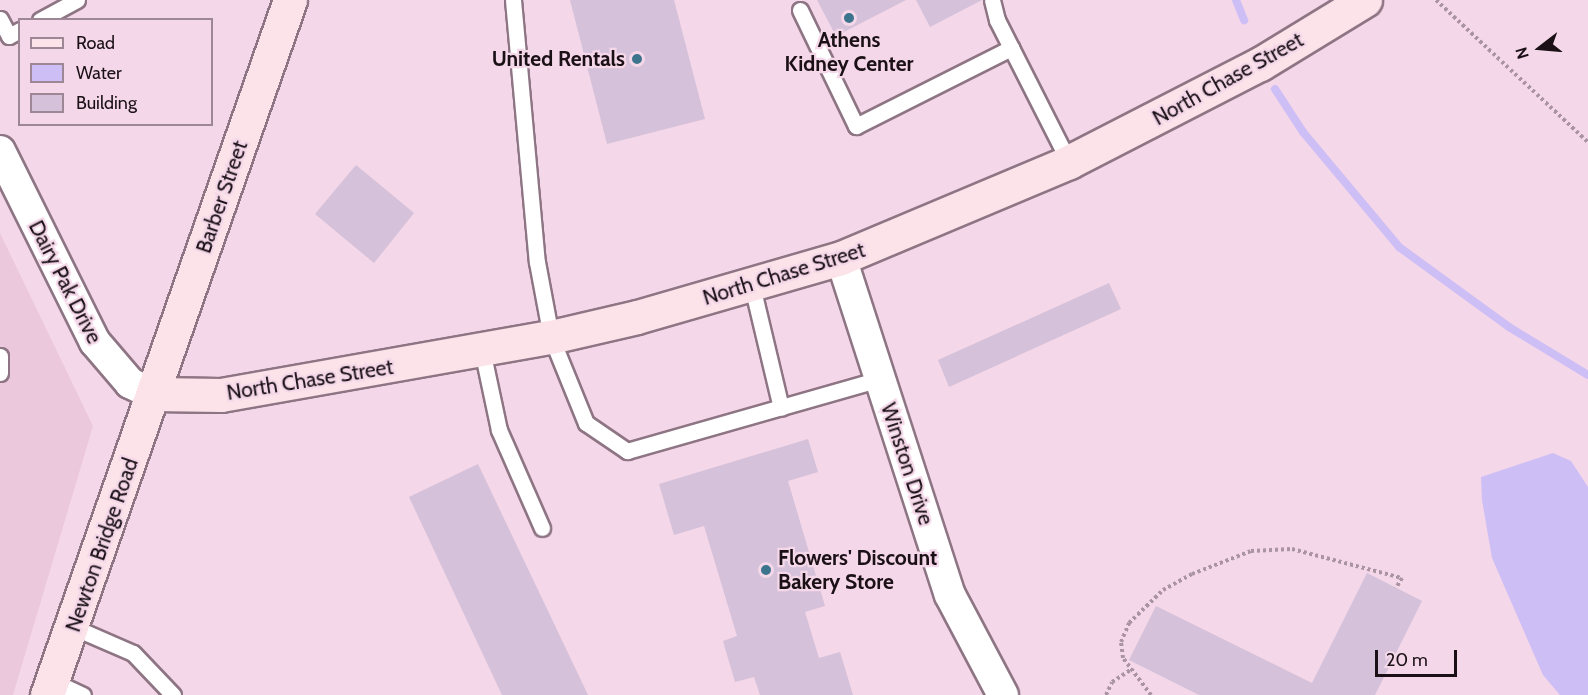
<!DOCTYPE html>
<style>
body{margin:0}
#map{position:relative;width:1588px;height:695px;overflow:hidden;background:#f4d7e8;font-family:Cabin,sans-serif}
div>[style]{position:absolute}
.built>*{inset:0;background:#ecc8dd}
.water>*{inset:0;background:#cdbef6}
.stream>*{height:8px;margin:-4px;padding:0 4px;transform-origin:4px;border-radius:4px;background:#cdbef6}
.building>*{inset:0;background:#d5c1d9}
.path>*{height:4px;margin-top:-2px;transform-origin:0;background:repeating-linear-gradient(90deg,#aa94a1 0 3px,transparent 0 6px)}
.roads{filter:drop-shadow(2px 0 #8e7584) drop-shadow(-2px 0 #8e7584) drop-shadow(0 2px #8e7584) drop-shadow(0 -2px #8e7584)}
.lane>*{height:15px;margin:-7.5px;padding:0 7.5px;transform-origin:7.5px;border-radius:7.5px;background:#fff}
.street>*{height:30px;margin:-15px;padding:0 15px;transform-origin:15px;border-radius:15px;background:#fff}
.secondary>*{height:33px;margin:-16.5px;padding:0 16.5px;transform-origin:16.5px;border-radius:16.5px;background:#fbe3e9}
.dots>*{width:16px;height:16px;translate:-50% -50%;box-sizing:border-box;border:3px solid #f4d7e8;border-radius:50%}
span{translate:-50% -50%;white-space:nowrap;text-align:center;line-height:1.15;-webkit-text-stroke:4.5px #f4d7e8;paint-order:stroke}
.poi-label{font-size:21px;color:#1a1016;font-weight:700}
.right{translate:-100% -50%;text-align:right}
.left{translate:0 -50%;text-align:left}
.street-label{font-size:21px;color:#1a1016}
.legend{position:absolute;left:18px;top:18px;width:195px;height:108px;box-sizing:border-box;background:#f4d7e8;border:2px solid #9d8794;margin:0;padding:8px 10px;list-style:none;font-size:18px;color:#1a1016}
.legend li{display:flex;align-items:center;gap:12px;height:30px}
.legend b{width:30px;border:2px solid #9d8794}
.north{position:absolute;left:1510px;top:18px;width:60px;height:60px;-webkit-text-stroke:4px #f4d7e8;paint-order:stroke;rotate:254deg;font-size:16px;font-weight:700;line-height:24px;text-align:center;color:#1a1016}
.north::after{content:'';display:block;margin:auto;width:21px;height:27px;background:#1a1016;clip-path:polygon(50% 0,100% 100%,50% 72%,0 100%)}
.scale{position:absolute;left:1375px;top:650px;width:82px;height:27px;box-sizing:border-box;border:3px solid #1a1016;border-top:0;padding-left:8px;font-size:18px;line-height:21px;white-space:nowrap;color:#1a1016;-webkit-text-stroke:4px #f4d7e8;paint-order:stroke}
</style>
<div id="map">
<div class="built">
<div style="clip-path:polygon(0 233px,93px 426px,13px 695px,0 695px)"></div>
</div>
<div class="water">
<div style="clip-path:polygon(1553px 453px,1571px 461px,1588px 487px,1588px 695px,1560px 695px,1543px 675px,1492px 558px,1482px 500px,1481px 477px)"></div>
</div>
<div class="stream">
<div style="left:1236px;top:0;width:22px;rotate:68deg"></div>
<div style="left:1275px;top:89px;width:51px;rotate:56.9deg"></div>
<div style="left:1303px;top:132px;width:150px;rotate:50.1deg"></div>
<div style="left:1399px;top:247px;width:136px;rotate:36deg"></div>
<div style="left:1509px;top:327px;width:92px;rotate:31.3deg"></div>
</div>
<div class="building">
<div style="clip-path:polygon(570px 0,674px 0,705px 119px,607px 144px)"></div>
<div style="clip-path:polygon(817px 0,906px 0,836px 36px)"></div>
<div style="clip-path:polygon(916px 0,982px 0,930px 27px)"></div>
<div style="clip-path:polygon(356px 165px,414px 213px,374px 263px,315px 214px)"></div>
<div style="clip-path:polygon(1109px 283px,1121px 309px,949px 387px,938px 360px)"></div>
<div style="clip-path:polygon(808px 439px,818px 472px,788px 481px,825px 606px,805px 612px,819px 658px,840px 652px,853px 695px,760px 695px,754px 677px,735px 682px,723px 641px,737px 636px,704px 526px,674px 535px,659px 484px)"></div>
<div style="clip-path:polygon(478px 464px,588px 695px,502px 695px,409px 497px)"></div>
<div style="clip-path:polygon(1367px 573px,1422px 601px,1375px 695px,1199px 695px,1129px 660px,1156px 606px,1312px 683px)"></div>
</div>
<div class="path">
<div style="left:1436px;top:0;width:208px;rotate:43.1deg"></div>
<div style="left:1106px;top:695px;width:14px;rotate:-65deg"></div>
<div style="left:1112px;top:682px;width:24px;rotate:-33deg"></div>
<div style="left:1151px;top:695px;width:46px;rotate:-127.1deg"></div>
<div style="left:1123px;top:658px;width:16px;rotate:-97deg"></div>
<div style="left:1121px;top:642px;width:21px;rotate:-67deg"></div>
<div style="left:1129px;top:623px;width:47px;rotate:-44.1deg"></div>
<div style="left:1163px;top:590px;width:33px;rotate:-29deg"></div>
<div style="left:1192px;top:574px;width:63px;rotate:-21.3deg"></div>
<div style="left:1251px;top:551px;width:41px;rotate:-2.8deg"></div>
<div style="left:1292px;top:549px;width:114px;rotate:14.8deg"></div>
<div style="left:1402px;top:578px;width:12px;rotate:121deg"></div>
</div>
<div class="roads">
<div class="lane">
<div style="left:513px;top:0;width:263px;rotate:84.8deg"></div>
<div style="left:537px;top:262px;width:76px;rotate:79.4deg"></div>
<div style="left:551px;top:337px;width:93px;rotate:67.9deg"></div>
<div style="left:586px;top:423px;width:50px;rotate:34.3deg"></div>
<div style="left:627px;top:451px;width:262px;rotate:-15.9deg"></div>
<div style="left:992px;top:0;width:21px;rotate:76deg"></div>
<div style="left:997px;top:20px;width:159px;rotate:63.1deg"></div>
<div style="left:800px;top:10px;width:129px;rotate:64.2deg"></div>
<div style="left:856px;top:126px;width:174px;rotate:-26.7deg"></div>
<div style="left:0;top:19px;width:19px;rotate:62deg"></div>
<div style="left:9px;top:36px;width:13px;rotate:-29deg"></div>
<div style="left:40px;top:20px;width:42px;rotate:-28.4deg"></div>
<div style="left:752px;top:286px;width:125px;rotate:76.6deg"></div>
<div style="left:482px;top:350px;width:82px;rotate:78deg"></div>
<div style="left:499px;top:430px;width:107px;rotate:66.3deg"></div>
<div style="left:0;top:356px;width:17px;rotate:90deg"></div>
<div style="left:73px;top:627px;width:65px;rotate:23.4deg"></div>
<div style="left:133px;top:653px;width:58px;rotate:46.4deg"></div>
<div style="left:53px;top:681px;width:33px;rotate:25deg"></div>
</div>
<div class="street">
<div style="left:0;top:151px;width:213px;rotate:63.6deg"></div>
<div style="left:95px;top:342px;width:54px;rotate:49.5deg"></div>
<div style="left:130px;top:383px;width:25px;rotate:26deg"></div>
<div style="left:841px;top:258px;width:354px;rotate:72.1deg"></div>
<div style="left:950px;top:595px;width:113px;rotate:62.1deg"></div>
</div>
<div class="secondary">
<div style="left:153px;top:394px;width:68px;rotate:0.8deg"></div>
<div style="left:221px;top:395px;width:335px;rotate:-10deg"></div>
<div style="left:551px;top:337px;width:88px;rotate:-13.1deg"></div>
<div style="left:637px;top:317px;width:212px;rotate:-16.1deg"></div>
<div style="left:841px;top:258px;width:247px;rotate:-22.8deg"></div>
<div style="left:1069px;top:162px;width:215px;rotate:-27.2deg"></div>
<div style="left:1260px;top:64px;width:123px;rotate:-31.4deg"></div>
<div style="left:47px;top:695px;width:736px;rotate:-70.73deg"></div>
</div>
</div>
<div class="dots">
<div style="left:849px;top:18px;background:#3c748e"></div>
<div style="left:637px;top:59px;background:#3c748e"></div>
<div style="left:766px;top:570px;background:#3c748e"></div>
</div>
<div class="poi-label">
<span style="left:849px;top:52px">Athens<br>Kidney Center</span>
<span class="right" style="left:625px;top:59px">United Rentals</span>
<span class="left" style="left:778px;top:570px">Flowers' Discount<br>Bakery Store</span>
</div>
<div class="street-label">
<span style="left:1228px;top:79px;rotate:-29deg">North Chase Street</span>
<span style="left:222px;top:197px;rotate:-71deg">Barber Street</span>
<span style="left:784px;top:274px;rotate:-17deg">North Chase Street</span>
<span style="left:65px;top:282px;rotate:63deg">Dairy Pak Drive</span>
<span style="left:310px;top:380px;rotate:-9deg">North Chase Street</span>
<span style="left:907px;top:464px;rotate:72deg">Winston Drive</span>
<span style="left:102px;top:545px;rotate:-71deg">Newton Bridge Road</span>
</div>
<ul class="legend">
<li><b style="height:8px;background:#fbe3e9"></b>Road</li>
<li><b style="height:16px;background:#cdbef6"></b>Water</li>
<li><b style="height:16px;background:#d5c1d9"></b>Building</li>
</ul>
<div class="north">N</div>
<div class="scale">20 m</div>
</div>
